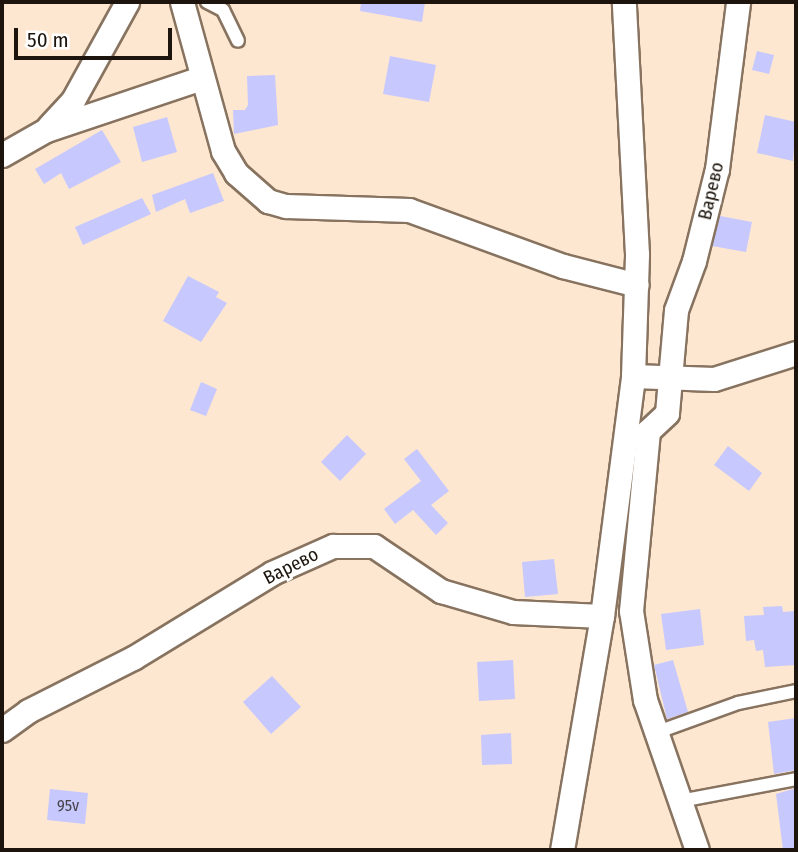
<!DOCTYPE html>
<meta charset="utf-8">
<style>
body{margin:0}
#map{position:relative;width:798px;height:852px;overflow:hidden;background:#fde7d1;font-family:"Fira Sans Condensed",sans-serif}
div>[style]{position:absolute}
.building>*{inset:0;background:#c7c8fe}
.roads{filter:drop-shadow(2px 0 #87735f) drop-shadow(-2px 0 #87735f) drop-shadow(0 2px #87735f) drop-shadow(0 -2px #87735f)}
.service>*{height:12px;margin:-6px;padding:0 6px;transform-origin:6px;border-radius:6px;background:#fff}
.minor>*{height:23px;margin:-11.5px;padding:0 11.5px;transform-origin:11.5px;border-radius:11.5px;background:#fff}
span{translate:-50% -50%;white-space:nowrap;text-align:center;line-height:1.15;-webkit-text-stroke:5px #fff;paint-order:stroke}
.number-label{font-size:16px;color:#484249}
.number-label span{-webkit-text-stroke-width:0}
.street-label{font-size:19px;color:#1d150d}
.frame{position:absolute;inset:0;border:4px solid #1d150d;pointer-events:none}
.scale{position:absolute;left:14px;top:28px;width:158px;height:32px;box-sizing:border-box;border:4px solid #1d150d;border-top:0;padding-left:9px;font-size:21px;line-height:24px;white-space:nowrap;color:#1d150d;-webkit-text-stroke:5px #fff;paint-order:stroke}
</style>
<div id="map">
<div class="building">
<div style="clip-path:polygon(361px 2px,425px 2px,422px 22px,360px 11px)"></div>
<div style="clip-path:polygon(757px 51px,774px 55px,769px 74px,752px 70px)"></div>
<div style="clip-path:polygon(390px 56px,436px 65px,429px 102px,383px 94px)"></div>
<div style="clip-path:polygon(275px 75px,278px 125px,234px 134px,233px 110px,245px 110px,248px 105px,247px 76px)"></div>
<div style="clip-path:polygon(765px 115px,796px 122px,793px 161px,757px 153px)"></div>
<div style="clip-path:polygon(167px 117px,177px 152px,142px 162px,133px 127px)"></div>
<div style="clip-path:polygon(102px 130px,121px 162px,69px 189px,61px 173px,44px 184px,35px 169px)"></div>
<div style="clip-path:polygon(213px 173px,224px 201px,190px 213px,185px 199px,156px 212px,152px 195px)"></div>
<div style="clip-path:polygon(142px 198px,151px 214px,83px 245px,75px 227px)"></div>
<div style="clip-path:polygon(720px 216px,752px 222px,746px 252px,712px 246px)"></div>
<div style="clip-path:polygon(188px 276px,219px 292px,216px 297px,227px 303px,201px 342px,163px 321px)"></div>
<div style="clip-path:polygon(201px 382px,217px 389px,206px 416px,190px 410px)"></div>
<div style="clip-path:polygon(347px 435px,366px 454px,340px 481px,321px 462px)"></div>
<div style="clip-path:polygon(728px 446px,762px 473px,749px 491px,714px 465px)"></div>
<div style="clip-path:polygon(417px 449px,449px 491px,431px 505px,448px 523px,436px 535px,413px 510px,395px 524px,384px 509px,421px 481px,404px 459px)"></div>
<div style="clip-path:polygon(554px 559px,558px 594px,525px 597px,522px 562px)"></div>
<div style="clip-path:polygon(782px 606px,783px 612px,795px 611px,796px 665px,765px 667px,763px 650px,756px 651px,754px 640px,746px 641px,744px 616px,764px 615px,763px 607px)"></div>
<div style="clip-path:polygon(700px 609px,704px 645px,666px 650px,661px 614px)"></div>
<div style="clip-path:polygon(513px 660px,515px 699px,479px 701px,477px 662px)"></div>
<div style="clip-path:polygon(673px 660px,688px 712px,667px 719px,654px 665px)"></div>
<div style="clip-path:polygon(272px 676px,301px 707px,271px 734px,243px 702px)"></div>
<div style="clip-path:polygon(796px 718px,796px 770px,774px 774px,768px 722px)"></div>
<div style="clip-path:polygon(511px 733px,512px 764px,482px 765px,481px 735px)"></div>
<div style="clip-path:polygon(796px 788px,796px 850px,783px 850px,776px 794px)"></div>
<div style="clip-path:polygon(50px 789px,88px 793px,85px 824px,47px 820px)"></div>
</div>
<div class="roads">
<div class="service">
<div style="left:207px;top:2px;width:18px;rotate:27deg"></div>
<div style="left:223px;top:10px;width:34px;rotate:64deg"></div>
<div style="left:655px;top:733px;width:88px;rotate:-19.9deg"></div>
<div style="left:738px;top:703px;width:59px;rotate:-11.7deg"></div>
<div style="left:680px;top:801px;width:118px;rotate:-10.7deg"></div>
</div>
<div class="minor">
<div style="left:182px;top:2px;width:155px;rotate:74.6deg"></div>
<div style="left:223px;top:151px;width:26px;rotate:59deg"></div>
<div style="left:236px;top:173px;width:43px;rotate:41.2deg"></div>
<div style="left:268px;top:201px;width:19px;rotate:16deg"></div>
<div style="left:286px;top:206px;width:123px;rotate:1.9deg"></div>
<div style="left:409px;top:210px;width:164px;rotate:20deg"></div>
<div style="left:563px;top:266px;width:76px;rotate:14.4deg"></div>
<div style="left:49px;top:126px;width:35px;rotate:-47deg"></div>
<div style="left:73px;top:100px;width:112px;rotate:-61.1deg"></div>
<div style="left:2px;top:155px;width:51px;rotate:-29.6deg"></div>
<div style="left:46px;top:130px;width:163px;rotate:-18.5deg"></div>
<div style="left:633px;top:376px;width:81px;rotate:2.1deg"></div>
<div style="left:714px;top:379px;width:86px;rotate:-17.6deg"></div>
<div style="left:2px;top:730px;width:32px;rotate:-36deg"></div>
<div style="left:28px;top:711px;width:118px;rotate:-26.8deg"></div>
<div style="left:133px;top:658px;width:163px;rotate:-31.4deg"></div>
<div style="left:272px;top:573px;width:67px;rotate:-23.9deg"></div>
<div style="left:333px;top:546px;width:41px"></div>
<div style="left:374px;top:546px;width:81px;rotate:33.9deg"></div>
<div style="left:441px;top:591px;width:75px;rotate:16.3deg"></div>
<div style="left:513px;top:612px;width:89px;rotate:2.6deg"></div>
<div style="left:562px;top:850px;width:237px;rotate:-80.3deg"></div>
<div style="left:602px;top:616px;width:242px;rotate:-82.6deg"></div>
<div style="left:633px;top:376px;width:122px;rotate:-88.1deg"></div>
<div style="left:637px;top:254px;width:252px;rotate:-93deg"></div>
<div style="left:697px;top:850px;width:159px;rotate:-109.1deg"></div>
<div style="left:645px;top:700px;width:90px;rotate:-98.9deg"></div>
<div style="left:631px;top:611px;width:181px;rotate:-84.6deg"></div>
<div style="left:648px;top:431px;width:26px;rotate:-43deg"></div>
<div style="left:667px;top:413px;width:103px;rotate:-85deg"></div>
<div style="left:676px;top:310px;width:52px;rotate:-69.8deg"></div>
<div style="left:694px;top:261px;width:95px;rotate:-76deg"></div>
<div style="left:717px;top:169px;width:168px;rotate:-82.8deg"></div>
</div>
</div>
<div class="number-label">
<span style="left:68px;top:806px">95v</span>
</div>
<div class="street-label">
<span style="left:711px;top:191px;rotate:-77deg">Варево</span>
<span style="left:291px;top:566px;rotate:-27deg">Варево</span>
</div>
<div class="frame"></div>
<div class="scale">50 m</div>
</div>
